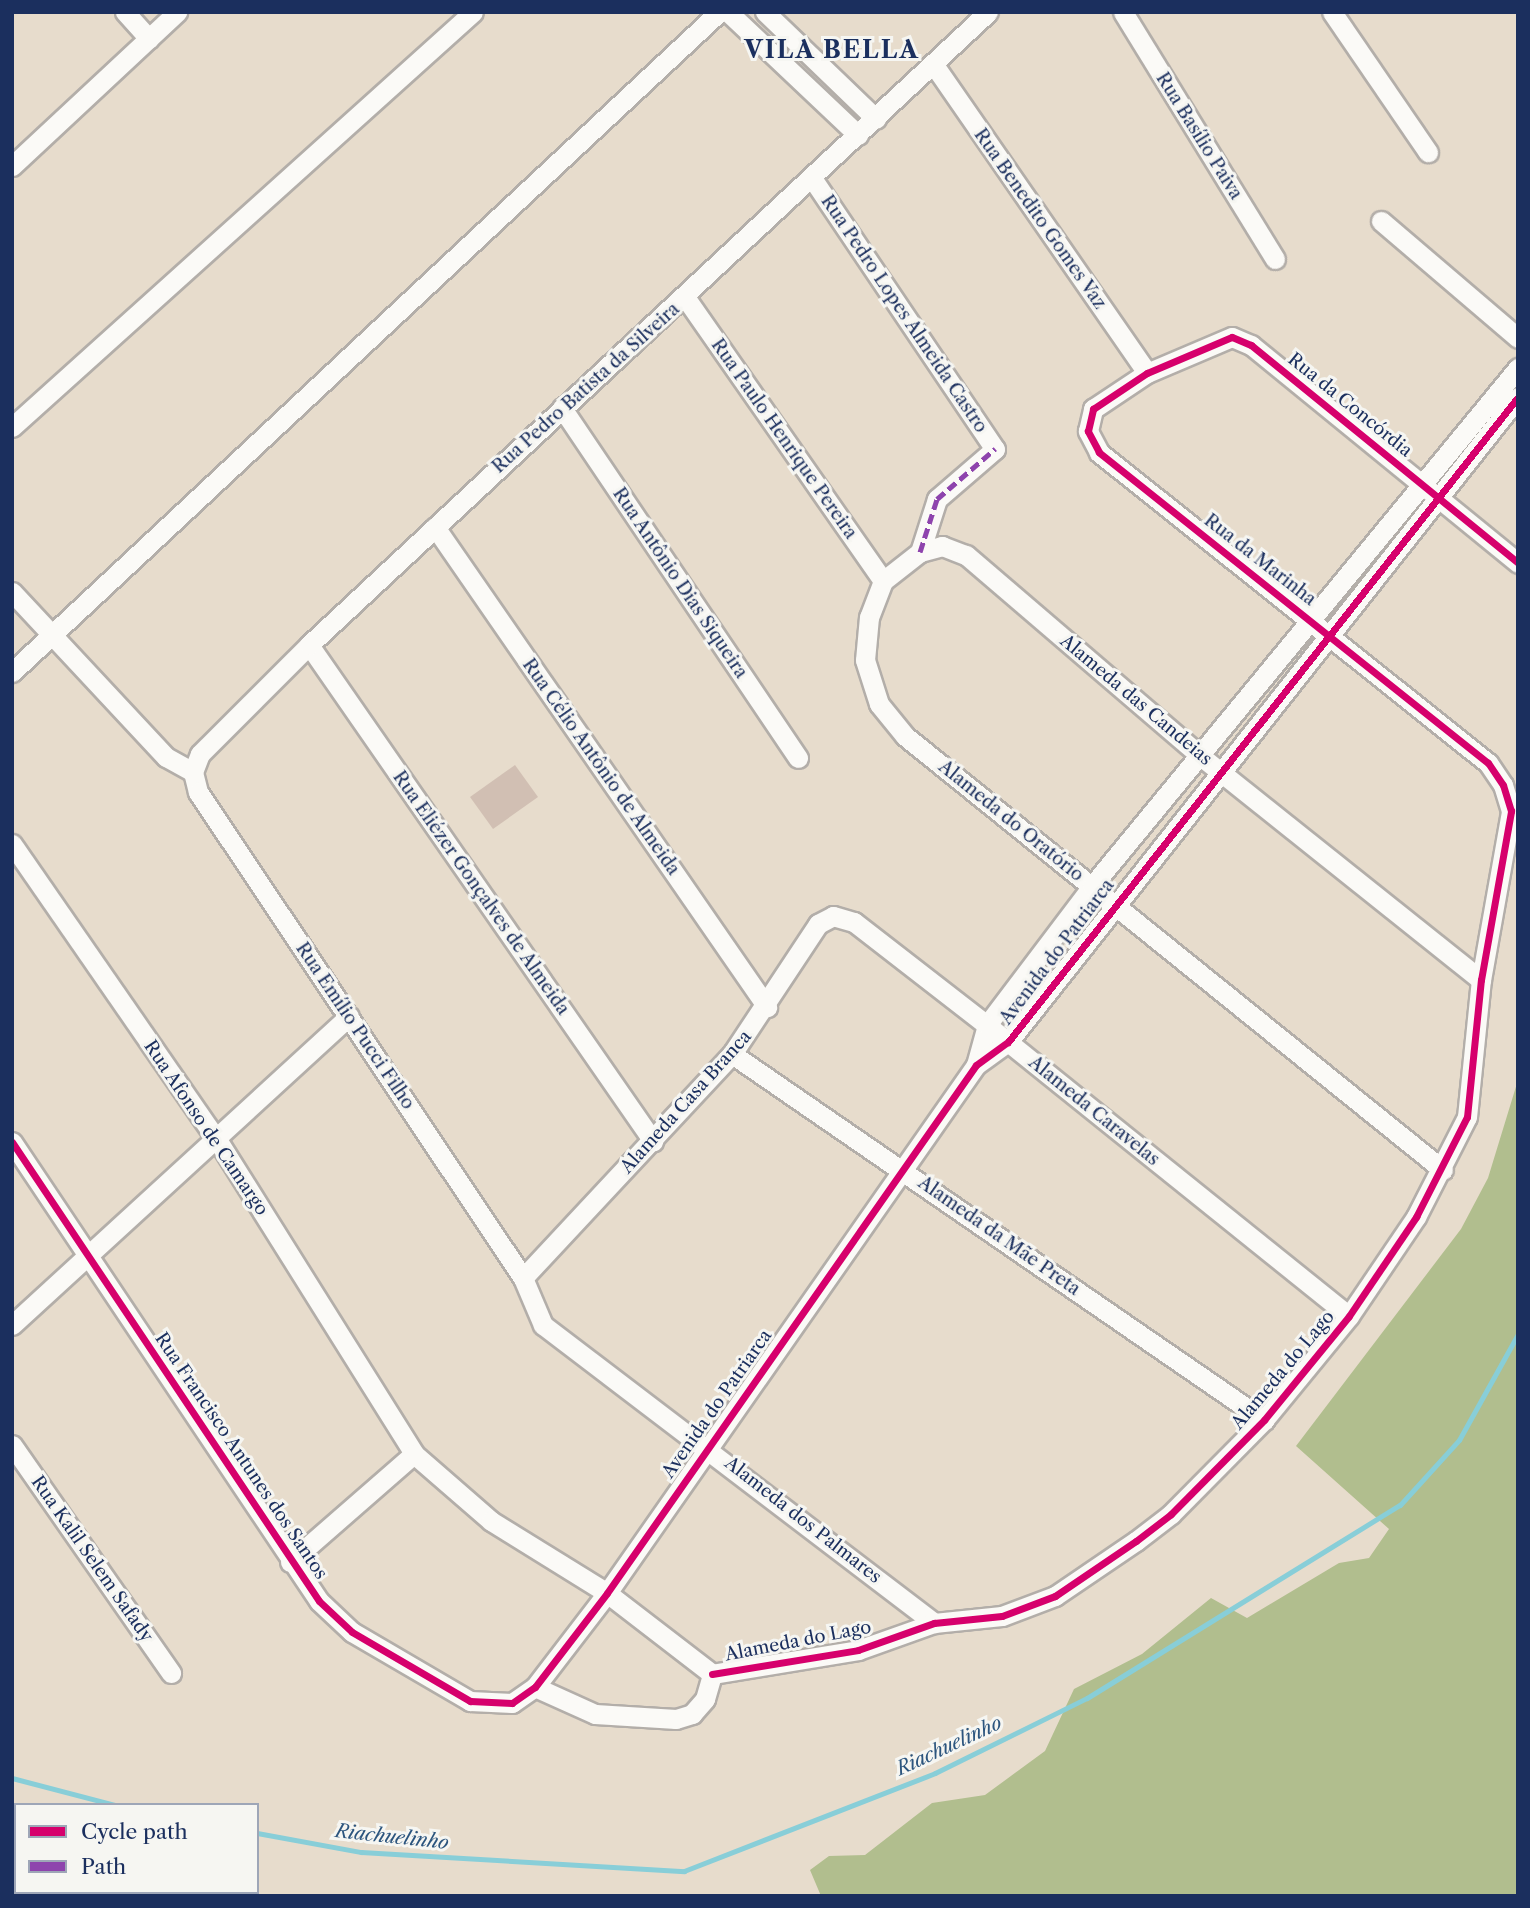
<!DOCTYPE html>
<meta charset="utf-8">
<style>
body{margin:0}
#map{position:relative;width:1530px;height:1908px;overflow:hidden;background:#e7dccc;font-family:"Libre Caslon Text",serif}
div>[style]{position:absolute}
.forest>*{inset:0;background:#b1be8e}
.stream>*{height:5px;margin:-2.5px;padding:0 2.5px;transform-origin:2.5px;border-radius:2.5px;background:#88ced8}
.building>*{inset:0;background:#d1bfb3}
.roads{filter:drop-shadow(2px 0 #b3aea9) drop-shadow(-2px 0 #b3aea9) drop-shadow(0 2px #b3aea9) drop-shadow(0 -2px #b3aea9)}
.minor>*{height:19px;margin:-9.5px;padding:0 9.5px;transform-origin:9.5px;border-radius:9.5px;background:#fbfaf7}
.quiet>*{height:5px;margin-top:-2.5px;transform-origin:0;background:repeating-linear-gradient(90deg,#8e44ad 0 10px,transparent 0 15px)}
.cycleway>*{height:7px;margin:-3.5px;padding:0 3.5px;transform-origin:3.5px;border-radius:3.5px;background:#d6006c}
span{translate:-50% -50%;white-space:nowrap;text-align:center;line-height:1.15;-webkit-text-stroke:6px #f6f6f2;paint-order:stroke}
.street-label{font-size:18px;color:#1b2f5e}
.water-label{font-size:19px;color:#2c557e;font-style:italic}
.district-label{font-size:24px;color:#1b2f5e;font-weight:700;letter-spacing:2px}
.frame{position:absolute;inset:0;border:14px solid #1b2f5e;pointer-events:none}
.legend{position:absolute;left:14px;top:1803px;width:245px;height:91px;box-sizing:border-box;background:#f6f6f2;border:2px solid #9ea6b7;margin:0;padding:9px 12px;list-style:none;font-size:21px;color:#1b2f5e}
.legend li{display:flex;align-items:center;gap:14px;height:35px}
.legend b{width:35px;border:2px solid #9ea6b7}
</style>
<div id="map">
<div class="forest">
<div style="clip-path:polygon(1518px 1080px,1518px 1896px,821px 1896px,810px 1870px,829px 1856px,865px 1855px,932px 1803px,985px 1795px,1045px 1751px,1074px 1689px,1142px 1654px,1211px 1598px,1247px 1618px,1339px 1563px,1369px 1558px,1389px 1529px,1296px 1446px,1461px 1229px,1488px 1178px)"></div>
</div>
<div class="stream">
<div style="left:12px;top:1778px;width:106px;rotate:14.7deg"></div>
<div style="left:257px;top:1833px;width:106px;rotate:10.4deg"></div>
<div style="left:361px;top:1852px;width:324px;rotate:3.4deg"></div>
<div style="left:684px;top:1871px;width:269px;rotate:-21.3deg"></div>
<div style="left:935px;top:1773px;width:169px;rotate:-26.3deg"></div>
<div style="left:1087px;top:1698px;width:368px;rotate:-31.7deg"></div>
<div style="left:1400px;top:1505px;width:88px;rotate:-47.8deg"></div>
<div style="left:1459px;top:1440px;width:121px;rotate:-60.9deg"></div>
</div>
<div class="building">
<div style="clip-path:polygon(515px 765px,538px 797px,493px 829px,470px 797px)"></div>
</div>
<div class="roads">
<div class="minor">
<div style="left:125px;top:12px;width:36px;rotate:48deg"></div>
<div style="left:728px;top:12px;width:179px;rotate:43.4deg"></div>
<div style="left:765px;top:12px;width:154px;rotate:43.9deg"></div>
<div style="left:1123px;top:12px;width:290px;rotate:58.4deg"></div>
<div style="left:1332px;top:12px;width:170px;rotate:55.6deg"></div>
<div style="left:934px;top:65px;width:374px;rotate:55.3deg"></div>
<div style="left:12px;top:166px;width:226px;rotate:-43deg"></div>
<div style="left:812px;top:178px;width:327px;rotate:56deg"></div>
<div style="left:995px;top:449px;width:77px;rotate:139.2deg"></div>
<div style="left:937px;top:499px;width:56px;rotate:107.8deg"></div>
<div style="left:1381px;top:221px;width:180px;rotate:40.5deg"></div>
<div style="left:685px;top:297px;width:346px;rotate:55.1deg"></div>
<div style="left:562px;top:408px;width:422px;rotate:56deg"></div>
<div style="left:12px;top:427px;width:620px;rotate:-41.99deg"></div>
<div style="left:435px;top:527px;width:584px;rotate:55.33deg"></div>
<div style="left:883px;top:581px;width:39px;rotate:111deg"></div>
<div style="left:869px;top:617px;width:43px;rotate:95.3deg"></div>
<div style="left:865px;top:660px;width:46px;rotate:72.3deg"></div>
<div style="left:879px;top:704px;width:41px;rotate:50.9deg"></div>
<div style="left:905px;top:736px;width:691px;rotate:38.89deg"></div>
<div style="left:883px;top:581px;width:47px;rotate:-38.1deg"></div>
<div style="left:920px;top:552px;width:23px;rotate:-15deg"></div>
<div style="left:942px;top:546px;width:26px;rotate:21deg"></div>
<div style="left:966px;top:555px;width:306px;rotate:40.6deg"></div>
<div style="left:1198px;top:754px;width:362px;rotate:38.6deg"></div>
<div style="left:12px;top:592px;width:226px;rotate:47deg"></div>
<div style="left:166px;top:757px;width:31px;rotate:29deg"></div>
<div style="left:309px;top:645px;width:604px;rotate:55.26deg"></div>
<div style="left:12px;top:672px;width:967px;rotate:-43.03deg"></div>
<div style="left:193px;top:772px;width:21px;rotate:76deg"></div>
<div style="left:198px;top:792px;width:585px;rotate:56.23deg"></div>
<div style="left:523px;top:1278px;width:51px;rotate:66.9deg"></div>
<div style="left:543px;top:1325px;width:492px;rotate:37.3deg"></div>
<div style="left:193px;top:772px;width:19px;rotate:-69deg"></div>
<div style="left:200px;top:754px;width:154px;rotate:-45deg"></div>
<div style="left:309px;top:645px;width:928px;rotate:-42.99deg"></div>
<div style="left:12px;top:844px;width:361px;rotate:55.3deg"></div>
<div style="left:218px;top:1141px;width:369px;rotate:57.9deg"></div>
<div style="left:414px;top:1454px;width:102px;rotate:41deg"></div>
<div style="left:491px;top:1521px;width:137px;rotate:31.8deg"></div>
<div style="left:607px;top:1593px;width:133px;rotate:37.6deg"></div>
<div style="left:732px;top:1054px;width:646px;rotate:34.53deg"></div>
<div style="left:976px;top:1065px;width:41px;rotate:-74.6deg"></div>
<div style="left:987px;top:1025px;width:174px;rotate:-52.9deg"></div>
<div style="left:1092px;top:886px;width:671px;rotate:-50.57deg"></div>
<div style="left:12px;top:1142px;width:552px;rotate:56.22deg"></div>
<div style="left:319px;top:1601px;width:45px;rotate:43.2deg"></div>
<div style="left:352px;top:1632px;width:137px;rotate:30.3deg"></div>
<div style="left:470px;top:1701px;width:42px;rotate:2.7deg"></div>
<div style="left:512px;top:1703px;width:28px;rotate:-35deg"></div>
<div style="left:535px;top:1687px;width:118px;rotate:-52.5deg"></div>
<div style="left:607px;top:1593px;width:644px;rotate:-55.05deg"></div>
<div style="left:976px;top:1065px;width:39px;rotate:-36deg"></div>
<div style="left:1008px;top:1042px;width:822px;rotate:-51.67deg"></div>
<div style="left:523px;top:1278px;width:306px;rotate:-47deg"></div>
<div style="left:732px;top:1054px;width:156px;rotate:-56.5deg"></div>
<div style="left:818px;top:924px;width:17px;rotate:-28deg"></div>
<div style="left:833px;top:916px;width:22px;rotate:16deg"></div>
<div style="left:854px;top:922px;width:168px;rotate:37.8deg"></div>
<div style="left:987px;top:1025px;width:464px;rotate:38.8deg"></div>
<div style="left:12px;top:1325px;width:457px;rotate:-42.5deg"></div>
<div style="left:12px;top:1445px;width:278px;rotate:55.1deg"></div>
<div style="left:290px;top:1562px;width:164px;rotate:-41.1deg"></div>
<div style="left:712px;top:1674px;width:148px;rotate:-9.3deg"></div>
<div style="left:858px;top:1650px;width:81px;rotate:-19.6deg"></div>
<div style="left:934px;top:1623px;width:68px;rotate:-5.9deg"></div>
<div style="left:1002px;top:1616px;width:57px;rotate:-20.7deg"></div>
<div style="left:1055px;top:1596px;width:98px;rotate:-34.2deg"></div>
<div style="left:1136px;top:1541px;width:44px;rotate:-37.6deg"></div>
<div style="left:1171px;top:1514px;width:132px;rotate:-45.3deg"></div>
<div style="left:1264px;top:1420px;width:134px;rotate:-50.7deg"></div>
<div style="left:1349px;top:1316px;width:120px;rotate:-55.9deg"></div>
<div style="left:1416px;top:1217px;width:112px;rotate:-63deg"></div>
<div style="left:1467px;top:1117px;width:138px;rotate:-84.2deg"></div>
<div style="left:1481px;top:980px;width:172px;rotate:-79.9deg"></div>
<div style="left:1511px;top:811px;width:27px;rotate:-107deg"></div>
<div style="left:1503px;top:785px;width:27px;rotate:-124deg"></div>
<div style="left:1488px;top:763px;width:498px;rotate:-141.4deg"></div>
<div style="left:1099px;top:452px;width:24px;rotate:-118deg"></div>
<div style="left:1088px;top:431px;width:23px;rotate:-77deg"></div>
<div style="left:1093px;top:409px;width:65px;rotate:-33.7deg"></div>
<div style="left:1147px;top:373px;width:92px;rotate:-23deg"></div>
<div style="left:1232px;top:337px;width:21px;rotate:23deg"></div>
<div style="left:1251px;top:345px;width:345px;rotate:39.2deg"></div>
<div style="left:535px;top:1687px;width:66px;rotate:24.2deg"></div>
<div style="left:595px;top:1714px;width:81px;rotate:3.5deg"></div>
<div style="left:676px;top:1719px;width:17px;rotate:-17deg"></div>
<div style="left:692px;top:1714px;width:20px;rotate:-49deg"></div>
<div style="left:705px;top:1699px;width:26px;rotate:-74deg"></div>
</div>
</div>
<div class="quiet">
<div style="left:920px;top:552px;width:56px;rotate:-72.2deg"></div>
<div style="left:937px;top:499px;width:77px;rotate:-40.8deg"></div>
</div>
<div class="cycleway">
<div style="left:12px;top:1142px;width:552px;rotate:56.22deg"></div>
<div style="left:319px;top:1601px;width:45px;rotate:43.2deg"></div>
<div style="left:352px;top:1632px;width:137px;rotate:30.3deg"></div>
<div style="left:470px;top:1701px;width:42px;rotate:2.7deg"></div>
<div style="left:512px;top:1703px;width:28px;rotate:-35deg"></div>
<div style="left:535px;top:1687px;width:118px;rotate:-52.5deg"></div>
<div style="left:607px;top:1593px;width:644px;rotate:-55.05deg"></div>
<div style="left:976px;top:1065px;width:39px;rotate:-36deg"></div>
<div style="left:1008px;top:1042px;width:822px;rotate:-51.67deg"></div>
<div style="left:712px;top:1674px;width:148px;rotate:-9.3deg"></div>
<div style="left:858px;top:1650px;width:81px;rotate:-19.6deg"></div>
<div style="left:934px;top:1623px;width:68px;rotate:-5.9deg"></div>
<div style="left:1002px;top:1616px;width:57px;rotate:-20.7deg"></div>
<div style="left:1055px;top:1596px;width:98px;rotate:-34.2deg"></div>
<div style="left:1136px;top:1541px;width:44px;rotate:-37.6deg"></div>
<div style="left:1171px;top:1514px;width:132px;rotate:-45.3deg"></div>
<div style="left:1264px;top:1420px;width:134px;rotate:-50.7deg"></div>
<div style="left:1349px;top:1316px;width:120px;rotate:-55.9deg"></div>
<div style="left:1416px;top:1217px;width:112px;rotate:-63deg"></div>
<div style="left:1467px;top:1117px;width:138px;rotate:-84.2deg"></div>
<div style="left:1481px;top:980px;width:172px;rotate:-79.9deg"></div>
<div style="left:1511px;top:811px;width:27px;rotate:-107deg"></div>
<div style="left:1503px;top:785px;width:27px;rotate:-124deg"></div>
<div style="left:1488px;top:763px;width:498px;rotate:-141.4deg"></div>
<div style="left:1099px;top:452px;width:24px;rotate:-118deg"></div>
<div style="left:1088px;top:431px;width:23px;rotate:-77deg"></div>
<div style="left:1093px;top:409px;width:65px;rotate:-33.7deg"></div>
<div style="left:1147px;top:373px;width:92px;rotate:-23deg"></div>
<div style="left:1232px;top:337px;width:21px;rotate:23deg"></div>
<div style="left:1251px;top:345px;width:345px;rotate:39.2deg"></div>
</div>
<div class="street-label">
<span style="left:1199px;top:136px;rotate:58deg">Rua Basílio Paiva</span>
<span style="left:1040px;top:219px;rotate:55deg">Rua Benedito Gomes Vaz</span>
<span style="left:904px;top:314px;rotate:56deg">Rua Pedro Lopes Almeida Castro</span>
<span style="left:586px;top:388px;rotate:-42deg">Rua Pedro Batista da Silveira</span>
<span style="left:1350px;top:405px;rotate:39deg">Rua da Concórdia</span>
<span style="left:784px;top:439px;rotate:55deg">Rua Paulo Henrique Pereira</span>
<span style="left:1260px;top:560px;rotate:38deg">Rua da Marinha</span>
<span style="left:680px;top:583px;rotate:56deg">Rua Antônio Dias Siqueira</span>
<span style="left:1136px;top:700px;rotate:40deg">Alameda das Candeias</span>
<span style="left:601px;top:767px;rotate:55deg">Rua Célio Antônio de Almeida</span>
<span style="left:1011px;top:821px;rotate:39deg">Alameda do Oratório</span>
<span style="left:481px;top:893px;rotate:55deg">Rua Eliézer Gonçalves de Almeida</span>
<span style="left:1057px;top:952px;rotate:-53deg">Avenida do Patriarca</span>
<span style="left:355px;top:1026px;rotate:56deg">Rua Emílio Pucci Filho</span>
<span style="left:686px;top:1102px;rotate:-48deg">Alameda Casa Branca</span>
<span style="left:1094px;top:1111px;rotate:39deg">Alameda Caravelas</span>
<span style="left:206px;top:1128px;rotate:56deg">Rua Afonso de Camargo</span>
<span style="left:999px;top:1236px;rotate:35deg">Alameda da Mãe Preta</span>
<span style="left:1283px;top:1370px;rotate:-50deg">Alameda do Lago</span>
<span style="left:717px;top:1404px;rotate:-55deg">Avenida do Patriarca</span>
<span style="left:241px;top:1456px;rotate:56deg">Rua Francisco Antunes dos Santos</span>
<span style="left:803px;top:1520px;rotate:38deg">Alameda dos Palmares</span>
<span style="left:92px;top:1559px;rotate:55deg">Rua Kalil Selem Safady</span>
<span style="left:798px;top:1641px;rotate:-11deg">Alameda do Lago</span>
</div>
<div class="water-label">
<span style="left:949px;top:1746px;rotate:-25deg">Riachuelinho</span>
<span style="left:392px;top:1837px;rotate:6deg">Riachuelinho</span>
</div>
<div class="district-label">
<span style="left:832px;top:50px">VILA BELLA</span>
</div>
<div class="frame"></div>
<ul class="legend">
<li><b style="height:9px;background:#d6006c"></b>Cycle path</li>
<li><b style="height:9px;background:#8e44ad"></b>Path</li>
</ul>
</div>
